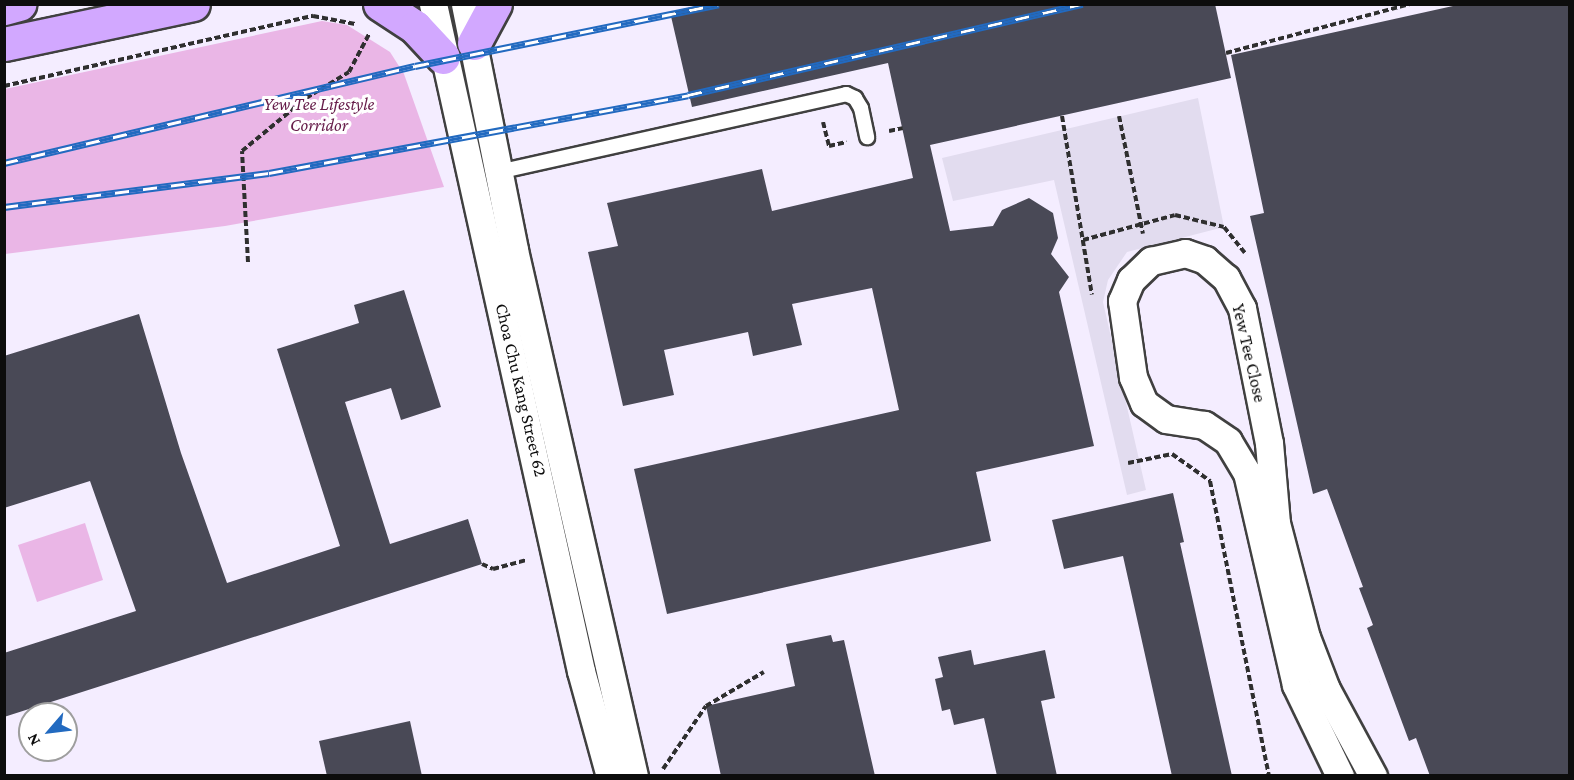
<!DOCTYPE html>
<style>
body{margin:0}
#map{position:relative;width:1574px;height:780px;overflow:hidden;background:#f4edff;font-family:"Crimson Pro",serif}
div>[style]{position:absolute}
.green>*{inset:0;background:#eab6e6}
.plaza>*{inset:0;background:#e2dcef}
.building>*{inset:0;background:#494956}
.path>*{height:4px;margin-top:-2px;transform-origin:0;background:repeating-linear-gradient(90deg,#2f2f2f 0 6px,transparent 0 9px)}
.roads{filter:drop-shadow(2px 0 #404040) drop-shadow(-2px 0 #404040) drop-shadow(0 2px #404040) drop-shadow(0 -2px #404040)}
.service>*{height:14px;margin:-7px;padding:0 7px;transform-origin:7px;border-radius:7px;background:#fff}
.minor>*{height:27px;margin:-13.5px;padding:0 13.5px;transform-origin:13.5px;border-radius:13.5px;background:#fff}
.secondary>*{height:33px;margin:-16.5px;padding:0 16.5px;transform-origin:16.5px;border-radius:16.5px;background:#d2a8ff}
.rail>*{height:7px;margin-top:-3.5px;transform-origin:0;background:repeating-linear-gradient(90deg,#fff 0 14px,#226ac0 0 28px);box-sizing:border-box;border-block:2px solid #226ac0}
span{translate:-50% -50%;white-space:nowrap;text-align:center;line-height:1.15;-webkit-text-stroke:6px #fff;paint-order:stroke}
.park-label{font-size:18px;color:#661c49;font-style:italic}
.street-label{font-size:18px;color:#0d0d0d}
.frame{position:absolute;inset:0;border:6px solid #0d0d0d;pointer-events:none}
.north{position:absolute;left:18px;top:702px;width:60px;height:60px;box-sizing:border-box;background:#fff;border:2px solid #9e9e9e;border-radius:50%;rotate:242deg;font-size:16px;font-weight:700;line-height:24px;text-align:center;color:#0d0d0d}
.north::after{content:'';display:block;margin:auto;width:21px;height:27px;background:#226ac0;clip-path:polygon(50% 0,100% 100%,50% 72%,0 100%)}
</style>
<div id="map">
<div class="green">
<div style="clip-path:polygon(322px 21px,347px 25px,390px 52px,404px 74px,444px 187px,225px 226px,5px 254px,5px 89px)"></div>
<div style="clip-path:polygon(85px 523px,103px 580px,37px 602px,18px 545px)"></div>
</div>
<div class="plaza">
<div style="clip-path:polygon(1198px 98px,1224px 227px,1127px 252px,1108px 280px,1103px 302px,1146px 490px,1127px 495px,1054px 180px,953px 201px,942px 158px)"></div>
</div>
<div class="building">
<div style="clip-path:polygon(705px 4px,1215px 4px,1231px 78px,930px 145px,950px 231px,993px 226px,1002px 210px,1029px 198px,1053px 213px,1058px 238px,1051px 254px,1069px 277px,1059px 292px,1094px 446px,976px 472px,991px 541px,667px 614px,634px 469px,899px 410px,872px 288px,792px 304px,802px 345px,753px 356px,748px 332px,664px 350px,674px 395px,623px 406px,588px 252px,618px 246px,607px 203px,762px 169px,772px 211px,913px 178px,888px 63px,692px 107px,670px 12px)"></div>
<div style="clip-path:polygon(1462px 4px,1569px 4px,1569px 776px,1430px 776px,1416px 738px,1409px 741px,1367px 628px,1373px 625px,1359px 588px,1363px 587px,1327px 489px,1313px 494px,1250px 216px,1264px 213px,1231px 55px)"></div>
<div style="clip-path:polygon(404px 290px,441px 407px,401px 420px,391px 388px,345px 402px,390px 544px,468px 519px,482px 564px,4px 717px,4px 653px,136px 611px,90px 481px,4px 508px,4px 356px,139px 314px,181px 453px,227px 583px,340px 546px,277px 349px,359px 323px,354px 305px)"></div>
<div style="clip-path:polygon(1173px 493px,1184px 542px,1180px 543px,1232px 776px,1172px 776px,1123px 556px,1064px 569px,1052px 520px)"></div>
<div style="clip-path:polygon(831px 635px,833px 642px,844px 640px,875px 776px,721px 776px,706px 706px,795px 686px,786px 644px)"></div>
<div style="clip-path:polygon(971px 650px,974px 665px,1045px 650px,1055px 698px,1041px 701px,1057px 776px,997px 776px,984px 718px,954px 725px,950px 709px,942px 711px,935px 679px,943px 677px,938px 657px)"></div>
<div style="clip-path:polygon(410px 721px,422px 776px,327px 776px,319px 741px)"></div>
</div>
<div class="path">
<div style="left:1226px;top:53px;width:190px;rotate:-14.9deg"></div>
<div style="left:4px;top:86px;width:317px;rotate:-12.8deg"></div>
<div style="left:313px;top:16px;width:43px;rotate:10.8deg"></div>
<div style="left:1062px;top:116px;width:181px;rotate:80.5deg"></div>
<div style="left:1119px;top:116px;width:120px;rotate:78.5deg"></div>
<div style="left:823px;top:122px;width:25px;rotate:76deg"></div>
<div style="left:829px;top:146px;width:18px;rotate:-13deg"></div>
<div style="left:889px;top:131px;width:14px;rotate:-12deg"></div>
<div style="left:1083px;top:240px;width:95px;rotate:-15.2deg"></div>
<div style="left:1175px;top:215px;width:50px;rotate:13.8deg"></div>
<div style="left:1224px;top:227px;width:33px;rotate:51deg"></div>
<div style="left:248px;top:262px;width:111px;rotate:-93.1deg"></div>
<div style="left:242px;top:151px;width:83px;rotate:-39.6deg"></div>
<div style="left:306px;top:98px;width:50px;rotate:-31.2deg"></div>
<div style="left:349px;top:72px;width:43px;rotate:-62.2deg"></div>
<div style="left:1128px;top:463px;width:45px;rotate:-11.6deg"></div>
<div style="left:1172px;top:454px;width:47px;rotate:35.4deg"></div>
<div style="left:1210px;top:481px;width:301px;rotate:78.7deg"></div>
<div style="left:482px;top:564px;width:12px;rotate:24deg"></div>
<div style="left:493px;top:569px;width:35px;rotate:-15deg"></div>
<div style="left:663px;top:769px;width:76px;rotate:-55.7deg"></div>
<div style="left:706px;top:706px;width:67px;rotate:-30.4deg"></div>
</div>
<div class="roads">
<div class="service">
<div style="left:498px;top:172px;width:357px;rotate:-12.6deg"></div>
<div style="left:846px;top:94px;width:10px;rotate:24deg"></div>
<div style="left:855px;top:98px;width:12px;rotate:59deg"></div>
<div style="left:861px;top:108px;width:30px;rotate:78deg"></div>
</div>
<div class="minor">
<div style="left:433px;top:4px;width:683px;rotate:77.49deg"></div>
<div style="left:581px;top:671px;width:109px;rotate:74.6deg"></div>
<div style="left:465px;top:4px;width:251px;rotate:78.7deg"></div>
<div style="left:514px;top:250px;width:540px;rotate:77.15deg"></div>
<div style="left:1340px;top:776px;width:101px;rotate:-115.8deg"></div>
<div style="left:1296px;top:685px;width:218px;rotate:-103deg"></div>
<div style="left:1247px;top:473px;width:37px;rotate:-121deg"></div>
<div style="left:1228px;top:441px;width:29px;rotate:-146deg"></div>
<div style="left:1204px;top:425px;width:38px;rotate:-171deg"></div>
<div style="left:1166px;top:419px;width:27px;rotate:-144deg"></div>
<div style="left:1144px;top:403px;width:28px;rotate:-113deg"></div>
<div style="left:1133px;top:377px;width:77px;rotate:-98.2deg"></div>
<div style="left:1122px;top:301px;width:23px;rotate:-67deg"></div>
<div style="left:1131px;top:280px;width:28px;rotate:-44deg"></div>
<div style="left:1151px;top:261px;width:35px;rotate:-13deg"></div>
<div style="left:1185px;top:253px;width:21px;rotate:19deg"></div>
<div style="left:1205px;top:260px;width:28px;rotate:41deg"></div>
<div style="left:1226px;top:278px;width:34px;rotate:62deg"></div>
<div style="left:1242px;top:308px;width:138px;rotate:78.7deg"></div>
<div style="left:1269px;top:443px;width:80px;rotate:85deg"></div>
<div style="left:1276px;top:523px;width:118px;rotate:75.3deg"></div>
<div style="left:1306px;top:637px;width:56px;rotate:69deg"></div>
<div style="left:1326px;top:689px;width:99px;rotate:61.6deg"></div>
</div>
<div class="secondary">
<div style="left:380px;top:4px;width:42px;rotate:33.3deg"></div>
<div style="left:415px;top:27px;width:41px;rotate:47deg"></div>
<div style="left:4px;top:8px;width:16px;rotate:-15deg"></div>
<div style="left:474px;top:43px;width:44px;rotate:-61.7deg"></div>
<div style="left:4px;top:44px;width:193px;rotate:-11.9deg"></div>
</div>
</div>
<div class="rail">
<div style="left:4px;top:163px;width:422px;rotate:-13.3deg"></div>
<div style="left:415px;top:66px;width:310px;rotate:-11.5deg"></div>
<div style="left:4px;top:207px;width:267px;rotate:-7.3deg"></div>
<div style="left:269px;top:173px;width:426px;rotate:-10.5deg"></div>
<div style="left:688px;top:95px;width:405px;rotate:-13deg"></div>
</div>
<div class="park-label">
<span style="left:319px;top:115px">Yew Tee Lifestyle<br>Corridor</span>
</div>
<div class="street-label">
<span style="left:1249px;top:353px;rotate:77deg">Yew Tee Close</span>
<span style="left:521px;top:390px;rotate:77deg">Choa Chu Kang Street 62</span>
</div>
<div class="frame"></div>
<div class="north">N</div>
</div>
